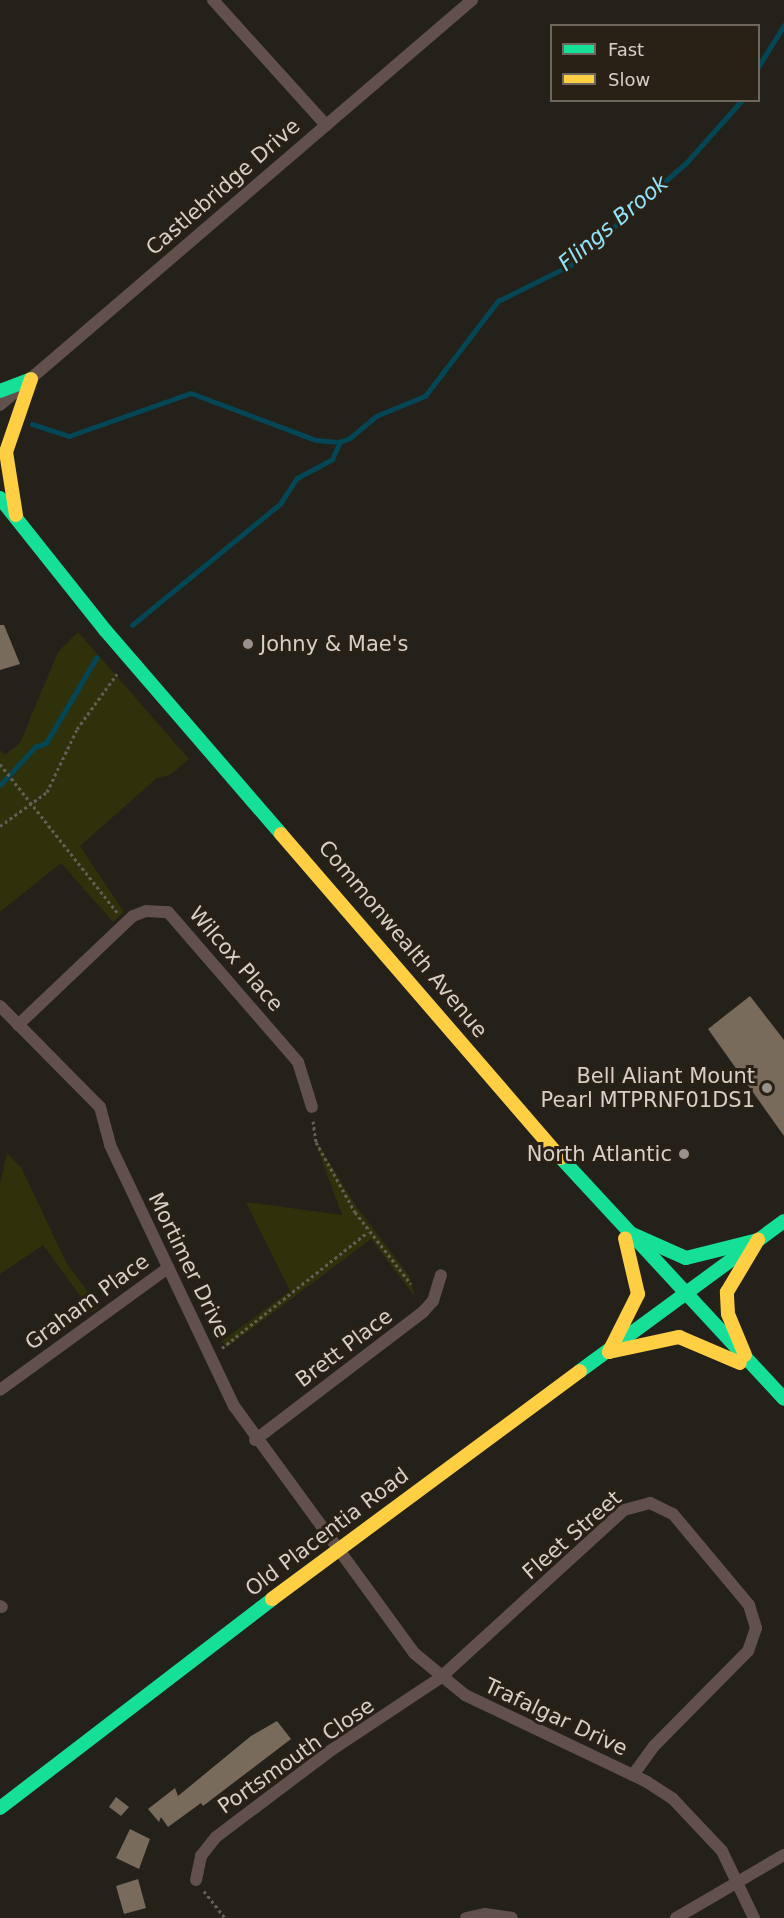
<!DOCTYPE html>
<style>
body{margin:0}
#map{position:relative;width:784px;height:1918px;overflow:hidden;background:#24201a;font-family:"DejaVu Sans",sans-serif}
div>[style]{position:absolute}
.green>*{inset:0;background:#2f310a}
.stream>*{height:4.5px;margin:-2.25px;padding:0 2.25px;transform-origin:2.25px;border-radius:2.25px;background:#034655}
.building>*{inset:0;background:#796b5b}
.path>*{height:3px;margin-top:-1.5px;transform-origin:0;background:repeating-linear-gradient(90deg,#685c59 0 3px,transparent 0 6px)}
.street>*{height:12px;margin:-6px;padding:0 6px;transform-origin:6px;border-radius:6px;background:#61504c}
.fast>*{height:14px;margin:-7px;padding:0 7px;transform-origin:7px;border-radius:7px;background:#16e098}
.slow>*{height:14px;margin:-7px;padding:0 7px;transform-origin:7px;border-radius:7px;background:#ffcf43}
.dots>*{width:16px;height:16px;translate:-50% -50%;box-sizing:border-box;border:3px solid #292115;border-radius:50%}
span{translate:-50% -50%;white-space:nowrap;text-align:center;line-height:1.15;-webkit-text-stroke:6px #292115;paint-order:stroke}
.street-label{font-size:21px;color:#d6d0c9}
.poi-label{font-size:21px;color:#d6d0c9}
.left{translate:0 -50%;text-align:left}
.right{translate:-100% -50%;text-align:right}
.water-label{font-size:22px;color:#92e3fc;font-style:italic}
.legend{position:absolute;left:550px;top:24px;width:210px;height:78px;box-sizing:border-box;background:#292115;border:2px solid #6e675d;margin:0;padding:8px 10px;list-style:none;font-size:18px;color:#d6d0c9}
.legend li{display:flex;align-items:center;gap:12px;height:30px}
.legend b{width:30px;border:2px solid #6e675d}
</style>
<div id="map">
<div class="green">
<div style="clip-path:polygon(78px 632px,189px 759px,170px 775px,157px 778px,80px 846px,124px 912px,113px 922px,61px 863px,0 912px,0 750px,5px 755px,20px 743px,58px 652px)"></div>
<div style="clip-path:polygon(313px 1136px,356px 1206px,410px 1277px,415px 1297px,371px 1239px,226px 1348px,222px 1341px,290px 1291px,246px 1202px,342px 1215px)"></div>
<div style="clip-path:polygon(7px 1153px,22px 1169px,66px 1262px,99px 1307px,92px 1312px,43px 1245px,0 1274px,0 1184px)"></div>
</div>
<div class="stream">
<div style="left:758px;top:67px;width:49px;rotate:-58.2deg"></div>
<div style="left:32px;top:424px;width:39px;rotate:18deg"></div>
<div style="left:69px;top:436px;width:129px;rotate:-19.4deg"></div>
<div style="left:191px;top:393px;width:134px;rotate:20.6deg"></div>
<div style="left:316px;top:440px;width:24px;rotate:5deg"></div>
<div style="left:340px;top:442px;width:11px;rotate:-22deg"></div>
<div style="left:350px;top:438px;width:34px;rotate:-40deg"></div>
<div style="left:376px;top:416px;width:53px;rotate:-22.2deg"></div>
<div style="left:425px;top:396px;width:120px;rotate:-52.5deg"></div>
<div style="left:498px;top:301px;width:81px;rotate:-26.3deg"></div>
<div style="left:571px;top:265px;width:155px;rotate:-41.6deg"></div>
<div style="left:687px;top:162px;width:83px;rotate:-48.4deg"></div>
<div style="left:132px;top:625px;width:191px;rotate:-39.3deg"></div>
<div style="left:280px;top:504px;width:31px;rotate:-57deg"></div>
<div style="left:297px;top:478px;width:40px;rotate:-28deg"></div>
<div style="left:332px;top:459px;width:19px;rotate:-65deg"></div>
<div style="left:0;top:785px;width:52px;rotate:-47.4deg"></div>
<div style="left:35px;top:747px;width:12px;rotate:-20deg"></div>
<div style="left:46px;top:743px;width:99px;rotate:-59.5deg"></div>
</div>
<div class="building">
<div style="clip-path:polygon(0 625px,4px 625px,20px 664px,0 670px)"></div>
<div style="clip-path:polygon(750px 996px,784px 1040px,784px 1136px,708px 1029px)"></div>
<div style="clip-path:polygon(277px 1721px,291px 1739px,203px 1806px,201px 1803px,168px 1827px,161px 1817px,159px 1822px,148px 1809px,175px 1788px,178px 1796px,251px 1736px)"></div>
<div style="clip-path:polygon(116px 1797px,129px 1807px,121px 1816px,109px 1807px)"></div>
<div style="clip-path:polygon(130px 1829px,150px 1839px,139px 1869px,116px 1858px)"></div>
<div style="clip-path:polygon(138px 1879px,146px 1908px,124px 1914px,116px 1886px)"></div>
</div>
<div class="path">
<div style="left:0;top:764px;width:189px;rotate:51.7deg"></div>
<div style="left:0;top:826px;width:58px;rotate:-35.9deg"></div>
<div style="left:47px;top:792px;width:70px;rotate:-64.5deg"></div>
<div style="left:77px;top:729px;width:68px;rotate:-54deg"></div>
<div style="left:313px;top:1121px;width:21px;rotate:82deg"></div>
<div style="left:316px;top:1142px;width:80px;rotate:60.9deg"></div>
<div style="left:355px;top:1212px;width:91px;rotate:52.1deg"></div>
<div style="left:222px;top:1348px;width:186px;rotate:-38.5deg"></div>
<div style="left:204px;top:1891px;width:34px;rotate:52deg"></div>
</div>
<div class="street">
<div style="left:213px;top:0;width:169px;rotate:47.9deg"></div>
<div style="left:0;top:405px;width:622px;rotate:-40.63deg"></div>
<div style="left:0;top:1006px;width:142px;rotate:45.3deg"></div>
<div style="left:100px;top:1107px;width:39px;rotate:75deg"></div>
<div style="left:110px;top:1145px;width:289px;rotate:64.6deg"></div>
<div style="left:234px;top:1406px;width:306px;rotate:53.9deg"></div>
<div style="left:414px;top:1653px;width:66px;rotate:39.5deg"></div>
<div style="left:465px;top:1695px;width:202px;rotate:25.5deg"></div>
<div style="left:647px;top:1782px;width:31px;rotate:33deg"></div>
<div style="left:673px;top:1799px;width:71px;rotate:46.7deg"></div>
<div style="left:722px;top:1851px;width:74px;rotate:64.5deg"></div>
<div style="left:18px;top:1025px;width:158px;rotate:-43.5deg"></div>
<div style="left:133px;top:916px;width:14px;rotate:-21deg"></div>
<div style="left:146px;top:911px;width:22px;rotate:3deg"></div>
<div style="left:168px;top:912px;width:198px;rotate:49.1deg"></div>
<div style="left:298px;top:1062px;width:47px;rotate:72.7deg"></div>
<div style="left:0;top:1390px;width:208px;rotate:-36deg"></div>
<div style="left:255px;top:1440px;width:211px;rotate:-37.3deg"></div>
<div style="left:423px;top:1312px;width:15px;rotate:-48deg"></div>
<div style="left:433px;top:1301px;width:27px;rotate:-73deg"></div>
<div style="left:0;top:1606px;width:2px;rotate:27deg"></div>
<div style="left:196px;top:1880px;width:25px;rotate:-78deg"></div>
<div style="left:201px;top:1856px;width:24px;rotate:-52deg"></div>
<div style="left:216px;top:1837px;width:143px;rotate:-37deg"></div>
<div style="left:330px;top:1751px;width:132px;rotate:-33.6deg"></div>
<div style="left:440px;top:1678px;width:249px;rotate:-42.4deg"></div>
<div style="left:624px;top:1510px;width:27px;rotate:-15deg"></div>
<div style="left:650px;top:1503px;width:25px;rotate:26deg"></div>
<div style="left:673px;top:1514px;width:119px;rotate:50.1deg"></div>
<div style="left:749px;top:1605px;width:24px;rotate:73deg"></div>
<div style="left:756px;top:1628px;width:24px;rotate:109deg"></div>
<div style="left:748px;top:1651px;width:134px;rotate:134.7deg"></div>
<div style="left:654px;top:1746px;width:36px;rotate:126deg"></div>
<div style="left:466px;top:1918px;width:19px;rotate:-12deg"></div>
<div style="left:485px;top:1914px;width:27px;rotate:8deg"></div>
<div style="left:676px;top:1918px;width:125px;rotate:-30.3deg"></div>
</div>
<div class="fast">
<div style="left:0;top:391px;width:33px;rotate:-21deg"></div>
<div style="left:0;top:498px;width:169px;rotate:51.5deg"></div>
<div style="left:105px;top:630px;width:269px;rotate:49.2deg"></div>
<div style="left:561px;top:1158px;width:328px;rotate:47.2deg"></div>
<div style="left:632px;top:1234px;width:59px;rotate:24deg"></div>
<div style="left:686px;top:1258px;width:74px;rotate:-14deg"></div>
<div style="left:580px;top:1371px;width:253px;rotate:-36.3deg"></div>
<div style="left:0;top:1808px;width:343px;rotate:-37.5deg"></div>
</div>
<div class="slow">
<div style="left:16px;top:515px;width:64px;rotate:-99deg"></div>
<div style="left:6px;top:452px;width:77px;rotate:-71.1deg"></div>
<div style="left:281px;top:834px;width:428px;rotate:49.2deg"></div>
<div style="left:609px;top:1352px;width:72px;rotate:-12.1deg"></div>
<div style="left:679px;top:1337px;width:66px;rotate:23.1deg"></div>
<div style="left:609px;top:1352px;width:65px;rotate:-63.4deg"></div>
<div style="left:638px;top:1294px;width:57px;rotate:-103.1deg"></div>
<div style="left:745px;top:1355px;width:44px;rotate:-112.5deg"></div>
<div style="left:728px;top:1314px;width:22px;rotate:-93deg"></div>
<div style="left:727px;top:1292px;width:61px;rotate:-59.2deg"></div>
<div style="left:272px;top:1599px;width:383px;rotate:-36.5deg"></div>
</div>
<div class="dots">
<div style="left:248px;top:644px;background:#98928c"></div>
<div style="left:767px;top:1088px;background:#98928c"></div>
<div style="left:684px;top:1154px;background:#98928c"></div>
</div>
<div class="street-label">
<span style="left:223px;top:187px;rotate:-41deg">Castlebridge Drive</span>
<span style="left:403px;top:939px;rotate:50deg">Commonwealth Avenue</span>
<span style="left:236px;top:959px;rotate:49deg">Wilcox Place</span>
<span style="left:189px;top:1265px;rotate:64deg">Mortimer Drive</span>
<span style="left:87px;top:1302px;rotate:-36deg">Graham Place</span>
<span style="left:344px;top:1348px;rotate:-37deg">Brett Place</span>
<span style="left:327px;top:1532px;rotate:-37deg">Old Placentia Road</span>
<span style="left:572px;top:1535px;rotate:-41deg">Fleet Street</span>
<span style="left:556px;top:1717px;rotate:25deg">Trafalgar Drive</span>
<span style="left:296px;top:1756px;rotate:-35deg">Portsmouth Close</span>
</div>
<div class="poi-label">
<span class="left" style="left:260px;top:644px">Johny &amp; Mae's</span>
<span class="right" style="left:755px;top:1088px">Bell Aliant Mount<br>Pearl MTPRNF01DS1</span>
<span class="right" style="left:672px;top:1154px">North Atlantic</span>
</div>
<div class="water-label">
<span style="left:613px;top:223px;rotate:-40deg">Flings Brook</span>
</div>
<ul class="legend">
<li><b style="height:8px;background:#16e098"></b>Fast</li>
<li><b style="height:8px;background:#ffcf43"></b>Slow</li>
</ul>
</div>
